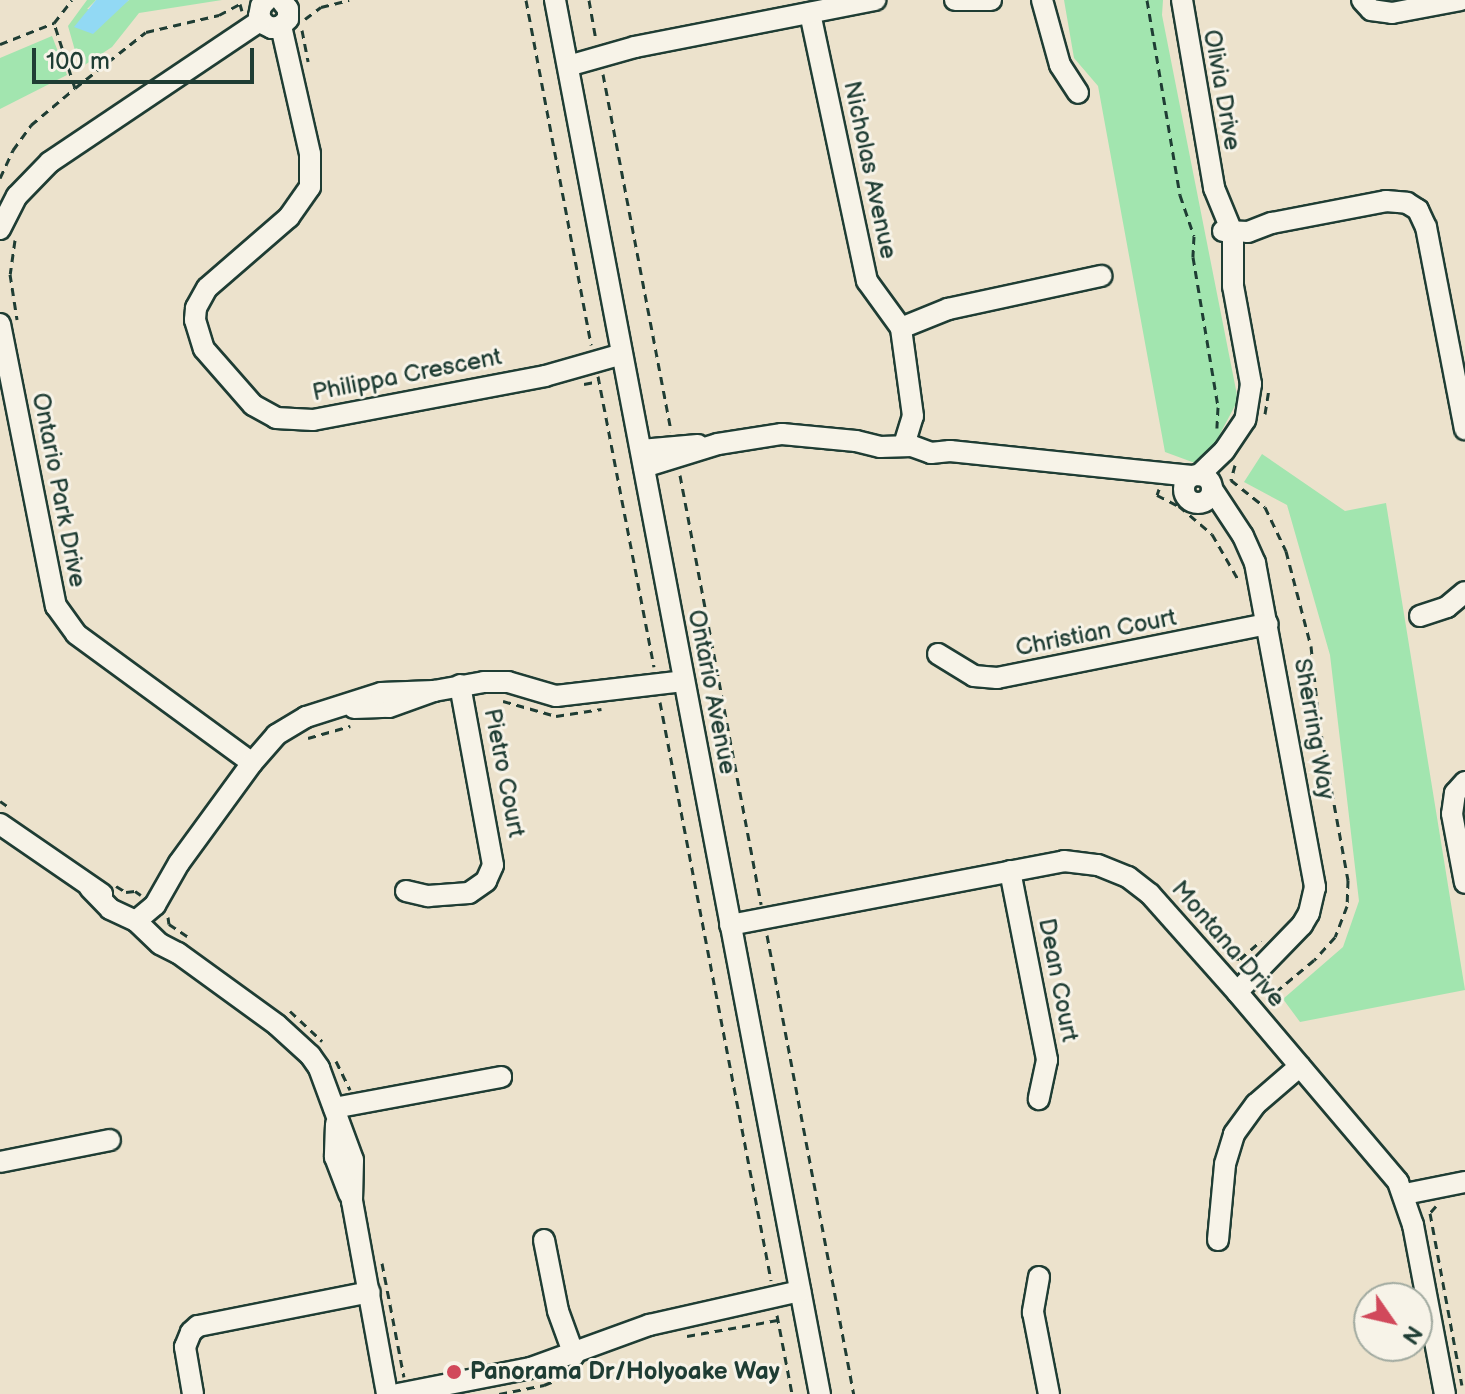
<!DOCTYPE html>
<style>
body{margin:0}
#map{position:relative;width:1465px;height:1394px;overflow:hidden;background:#ece2cc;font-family:"Balsamiq Sans",sans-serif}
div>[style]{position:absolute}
.green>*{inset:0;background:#a2e5af}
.water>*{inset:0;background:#92d9f4}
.path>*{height:3px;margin-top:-1.5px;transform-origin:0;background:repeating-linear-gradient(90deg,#1f3d34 0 8px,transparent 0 14px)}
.roads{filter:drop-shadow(2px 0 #1f3d34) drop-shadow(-2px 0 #1f3d34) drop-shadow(0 2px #1f3d34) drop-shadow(0 -2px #1f3d34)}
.minor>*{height:20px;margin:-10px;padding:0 10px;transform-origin:10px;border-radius:10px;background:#f7f3e8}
.minor>.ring{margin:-10px;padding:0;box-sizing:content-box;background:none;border:20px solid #f7f3e8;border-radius:50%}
.dots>*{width:22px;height:22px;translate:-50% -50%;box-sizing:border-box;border:4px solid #f7f3e8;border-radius:50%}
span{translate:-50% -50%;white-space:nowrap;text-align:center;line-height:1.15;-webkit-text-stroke:6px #f7f3e8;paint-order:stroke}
.street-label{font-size:24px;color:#1f3d34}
.poi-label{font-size:24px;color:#1f3d34;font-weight:700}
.left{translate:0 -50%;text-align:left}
.north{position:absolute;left:1353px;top:1282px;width:80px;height:80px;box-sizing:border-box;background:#f7f3e8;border:2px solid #a1aaa0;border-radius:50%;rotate:124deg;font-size:22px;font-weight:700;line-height:32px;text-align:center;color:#1f3d34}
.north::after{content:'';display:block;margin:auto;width:28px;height:36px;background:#d1495b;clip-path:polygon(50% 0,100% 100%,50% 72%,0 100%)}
.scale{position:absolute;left:32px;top:48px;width:222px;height:36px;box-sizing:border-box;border:4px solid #1f3d34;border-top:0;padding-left:10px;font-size:24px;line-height:28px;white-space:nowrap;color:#1f3d34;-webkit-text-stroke:6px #f7f3e8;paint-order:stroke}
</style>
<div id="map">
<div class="green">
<div style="clip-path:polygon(87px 0,96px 0,87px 9px,114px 12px,129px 0,222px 0,139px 13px,112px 47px,80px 68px,68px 26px)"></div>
<div style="clip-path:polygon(1064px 0,1163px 0,1162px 15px,1238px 400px,1203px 466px,1165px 452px,1098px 86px,1074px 58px)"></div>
<div style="clip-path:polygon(52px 36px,67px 75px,0 109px,0 58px)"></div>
<div style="clip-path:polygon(1262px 454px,1345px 511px,1386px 503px,1465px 990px,1300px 1022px,1283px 999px,1343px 947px,1359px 901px,1330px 655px,1287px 505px,1244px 482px)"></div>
</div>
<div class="water">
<div style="clip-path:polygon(96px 0,129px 0,93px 34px,74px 27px)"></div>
</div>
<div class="path">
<div style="left:526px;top:0;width:351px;rotate:79.3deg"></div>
<div style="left:589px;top:0;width:41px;rotate:80.1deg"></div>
<div style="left:1147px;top:0;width:198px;rotate:80.4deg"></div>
<div style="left:1180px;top:195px;width:43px;rotate:71.1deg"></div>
<div style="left:1194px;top:236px;width:21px;rotate:93deg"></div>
<div style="left:1193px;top:257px;width:152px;rotate:80.5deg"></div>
<div style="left:1218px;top:407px;width:21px;rotate:93deg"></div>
<div style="left:305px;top:19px;width:20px;rotate:-37deg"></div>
<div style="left:321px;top:7px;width:29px;rotate:-14deg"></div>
<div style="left:302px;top:30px;width:32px;rotate:79deg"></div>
<div style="left:0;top:44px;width:58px;rotate:-21.3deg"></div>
<div style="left:603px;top:74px;width:364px;rotate:79.2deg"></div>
<div style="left:75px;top:88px;width:90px;rotate:-38.3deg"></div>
<div style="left:146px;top:32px;width:75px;rotate:-13.1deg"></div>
<div style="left:219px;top:15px;width:24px;rotate:-28deg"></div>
<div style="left:240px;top:4px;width:7px;rotate:74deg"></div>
<div style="left:0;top:178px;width:31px;rotate:-65deg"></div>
<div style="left:13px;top:150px;width:31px;rotate:-54deg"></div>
<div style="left:31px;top:125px;width:57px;rotate:-40.1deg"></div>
<div style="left:75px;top:88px;width:68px;rotate:-107.9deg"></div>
<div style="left:54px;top:23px;width:29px;rotate:-52deg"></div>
<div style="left:15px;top:240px;width:34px;rotate:98deg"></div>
<div style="left:10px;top:274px;width:46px;rotate:81.2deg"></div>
<div style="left:598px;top:376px;width:296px;rotate:79.1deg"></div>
<div style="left:584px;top:384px;width:16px;rotate:-11deg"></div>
<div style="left:1265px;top:414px;width:24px;rotate:-81deg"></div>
<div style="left:1235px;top:465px;width:16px;rotate:105deg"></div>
<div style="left:1231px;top:480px;width:43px;rotate:38.5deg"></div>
<div style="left:1265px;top:507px;width:49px;rotate:64.5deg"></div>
<div style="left:1286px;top:551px;width:98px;rotate:75.3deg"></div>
<div style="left:1311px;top:646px;width:76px;rotate:84deg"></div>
<div style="left:1319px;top:722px;width:161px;rotate:79.6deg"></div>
<div style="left:1348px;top:880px;width:26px;rotate:92deg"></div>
<div style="left:1347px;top:906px;width:33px;rotate:111deg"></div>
<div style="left:1335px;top:937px;width:31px;rotate:132deg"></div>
<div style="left:1314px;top:960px;width:62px;rotate:140.2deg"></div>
<div style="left:680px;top:475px;width:437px;rotate:79.3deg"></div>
<div style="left:1159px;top:489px;width:6px;rotate:108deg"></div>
<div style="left:1157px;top:495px;width:25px;rotate:27deg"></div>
<div style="left:1179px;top:506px;width:43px;rotate:40.3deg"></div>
<div style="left:1212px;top:534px;width:54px;rotate:60.1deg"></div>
<div style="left:503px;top:701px;width:55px;rotate:15.8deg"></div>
<div style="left:556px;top:716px;width:46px;rotate:-8.8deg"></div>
<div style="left:660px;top:702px;width:589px;rotate:79.13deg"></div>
<div style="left:308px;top:738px;width:44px;rotate:-15.9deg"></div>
<div style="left:0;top:801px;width:12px;rotate:35deg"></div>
<div style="left:116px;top:886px;width:12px;rotate:31deg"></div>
<div style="left:126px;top:892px;width:9px;rotate:-6deg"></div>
<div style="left:135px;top:891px;width:7px;rotate:34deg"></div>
<div style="left:168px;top:917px;width:7px;rotate:82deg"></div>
<div style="left:169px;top:924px;width:22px;rotate:34deg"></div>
<div style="left:767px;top:935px;width:467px;rotate:79.3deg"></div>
<div style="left:1231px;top:958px;width:9px;rotate:6deg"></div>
<div style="left:1240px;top:959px;width:28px;rotate:-41deg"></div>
<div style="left:290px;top:1011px;width:44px;rotate:43.2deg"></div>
<div style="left:336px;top:1061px;width:32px;rotate:64deg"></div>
<div style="left:1436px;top:1206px;width:9px;rotate:131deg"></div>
<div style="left:1430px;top:1213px;width:175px;rotate:79.5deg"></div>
<div style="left:382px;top:1263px;width:116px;rotate:79.1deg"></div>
<div style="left:777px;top:1315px;width:80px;rotate:79.2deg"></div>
<div style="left:687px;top:1336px;width:92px;rotate:-10deg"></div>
<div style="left:499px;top:1394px;width:46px;rotate:-11.3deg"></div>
<div style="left:544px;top:1385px;width:32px;rotate:-22deg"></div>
</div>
<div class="roads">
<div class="minor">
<div style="left:267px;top:0;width:8px;rotate:135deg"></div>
<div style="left:261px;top:6px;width:10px;rotate:101deg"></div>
<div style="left:259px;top:16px;width:9px;rotate:58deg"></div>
<div style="left:264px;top:24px;width:9px;rotate:27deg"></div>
<div style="left:272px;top:28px;width:9px;rotate:-13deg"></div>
<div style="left:281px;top:26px;width:10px;rotate:-45deg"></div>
<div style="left:288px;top:19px;width:10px;rotate:-90deg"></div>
<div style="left:288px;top:9px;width:11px;rotate:-128deg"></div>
<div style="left:555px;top:0;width:1419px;rotate:79.24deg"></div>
<div style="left:955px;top:0;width:36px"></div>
<div style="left:1042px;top:0;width:67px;rotate:74.5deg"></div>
<div style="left:1060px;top:65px;width:33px;rotate:57deg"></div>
<div style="left:1182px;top:0;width:191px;rotate:80.3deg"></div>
<div style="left:1214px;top:188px;width:50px;rotate:67.6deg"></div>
<div style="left:1233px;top:234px;width:52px;rotate:90deg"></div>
<div style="left:1233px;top:286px;width:100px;rotate:79.6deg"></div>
<div style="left:1251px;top:384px;width:36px;rotate:99deg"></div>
<div style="left:1245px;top:420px;width:37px;rotate:124deg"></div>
<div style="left:1224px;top:451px;width:35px;rotate:136deg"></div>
<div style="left:1362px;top:0;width:13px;rotate:48deg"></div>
<div style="left:1371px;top:10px;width:21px;rotate:8deg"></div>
<div style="left:1392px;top:13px;width:69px;rotate:-10.8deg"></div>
<div style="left:810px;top:13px;width:274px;rotate:78deg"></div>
<div style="left:867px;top:281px;width:58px;rotate:54.1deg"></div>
<div style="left:281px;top:26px;width:131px;rotate:77.2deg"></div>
<div style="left:310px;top:154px;width:33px;rotate:90deg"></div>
<div style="left:310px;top:187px;width:37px;rotate:125deg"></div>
<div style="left:289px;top:217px;width:108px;rotate:139.1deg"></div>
<div style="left:207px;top:288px;width:23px;rotate:119deg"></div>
<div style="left:196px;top:308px;width:12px;rotate:95deg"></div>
<div style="left:195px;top:320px;width:30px;rotate:73deg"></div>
<div style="left:204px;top:349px;width:74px;rotate:48.8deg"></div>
<div style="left:253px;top:405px;width:26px;rotate:29deg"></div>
<div style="left:276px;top:418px;width:37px;rotate:3deg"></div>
<div style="left:313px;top:420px;width:236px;rotate:-10.7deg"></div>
<div style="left:545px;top:376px;width:80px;rotate:-15.9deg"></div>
<div style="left:568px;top:66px;width:70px;rotate:-15.8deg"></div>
<div style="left:635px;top:47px;width:245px;rotate:-11.1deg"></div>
<div style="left:0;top:229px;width:37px;rotate:-63deg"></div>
<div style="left:17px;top:196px;width:47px;rotate:-45.9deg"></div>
<div style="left:50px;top:162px;width:254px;rotate:-33.9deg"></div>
<div style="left:1223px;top:231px;width:25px;rotate:2deg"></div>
<div style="left:1248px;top:232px;width:26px;rotate:-21deg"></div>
<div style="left:1272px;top:223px;width:116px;rotate:-10.9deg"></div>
<div style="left:1386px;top:201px;width:21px;rotate:5deg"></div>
<div style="left:1407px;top:203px;width:13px;rotate:32deg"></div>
<div style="left:1418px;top:210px;width:19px;rotate:65deg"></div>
<div style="left:1426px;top:227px;width:206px;rotate:79.1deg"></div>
<div style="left:0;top:324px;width:288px;rotate:78.8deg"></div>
<div style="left:56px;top:606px;width:34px;rotate:54deg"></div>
<div style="left:76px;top:634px;width:218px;rotate:36.2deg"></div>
<div style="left:904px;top:445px;width:30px;rotate:-73deg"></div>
<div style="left:913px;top:416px;width:89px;rotate:-97.8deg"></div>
<div style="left:901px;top:328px;width:51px;rotate:-22deg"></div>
<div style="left:948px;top:309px;width:157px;rotate:-12.2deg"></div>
<div style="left:641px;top:450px;width:57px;rotate:-5deg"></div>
<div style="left:644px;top:467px;width:77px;rotate:-17.3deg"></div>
<div style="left:718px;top:444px;width:65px;rotate:-8.9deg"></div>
<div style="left:782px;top:434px;width:74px;rotate:5.4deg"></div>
<div style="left:856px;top:441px;width:25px;rotate:14deg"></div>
<div style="left:880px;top:447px;width:32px;rotate:-2deg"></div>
<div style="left:912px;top:446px;width:20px;rotate:20deg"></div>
<div style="left:931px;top:453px;width:19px;rotate:-6deg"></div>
<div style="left:950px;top:451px;width:243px;rotate:5.9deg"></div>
<div class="ring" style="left:1184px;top:475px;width:8px;height:8px"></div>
<div style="left:1212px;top:489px;width:56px;rotate:56.6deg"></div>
<div style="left:1243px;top:536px;width:30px;rotate:66deg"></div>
<div style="left:1255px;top:563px;width:330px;rotate:79.5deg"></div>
<div style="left:1315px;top:887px;width:27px;rotate:103deg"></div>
<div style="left:1309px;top:913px;width:14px;rotate:120deg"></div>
<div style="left:1302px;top:925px;width:93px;rotate:134.1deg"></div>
<div style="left:1420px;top:616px;width:28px;rotate:-18deg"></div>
<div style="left:1447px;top:607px;width:23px;rotate:-40deg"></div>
<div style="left:938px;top:654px;width:42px;rotate:31.4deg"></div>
<div style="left:974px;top:676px;width:23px;rotate:5deg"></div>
<div style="left:997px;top:678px;width:276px;rotate:-11.3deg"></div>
<div style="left:354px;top:708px;width:35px;rotate:-2deg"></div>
<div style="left:389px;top:707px;width:48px;rotate:-19.6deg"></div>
<div style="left:434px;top:691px;width:51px;rotate:-10.2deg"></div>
<div style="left:484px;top:682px;width:24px"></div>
<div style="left:508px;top:682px;width:50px;rotate:16.3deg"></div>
<div style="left:556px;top:696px;width:128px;rotate:-6.7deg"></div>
<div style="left:1465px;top:782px;width:15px;rotate:132deg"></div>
<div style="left:1455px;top:793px;width:21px;rotate:98deg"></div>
<div style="left:1452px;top:814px;width:70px;rotate:79.3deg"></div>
<div style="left:0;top:824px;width:124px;rotate:34.5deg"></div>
<div style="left:1010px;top:871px;width:193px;rotate:78.9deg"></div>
<div style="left:1047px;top:1060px;width:40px;rotate:102deg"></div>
<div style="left:90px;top:888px;width:29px;rotate:46deg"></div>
<div style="left:110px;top:909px;width:29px;rotate:25deg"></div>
<div style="left:136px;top:921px;width:33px;rotate:44deg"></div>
<div style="left:160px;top:944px;width:20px;rotate:27deg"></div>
<div style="left:178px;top:953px;width:122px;rotate:36deg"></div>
<div style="left:277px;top:1025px;width:45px;rotate:42.3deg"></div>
<div style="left:310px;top:1055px;width:16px;rotate:55deg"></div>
<div style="left:319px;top:1068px;width:98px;rotate:69.7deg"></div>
<div style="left:353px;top:1160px;width:41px;rotate:91.4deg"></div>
<div style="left:352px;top:1201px;width:196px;rotate:79.7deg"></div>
<div style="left:406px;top:891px;width:23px;rotate:13deg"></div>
<div style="left:428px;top:896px;width:41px;rotate:-4.2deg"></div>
<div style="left:469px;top:893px;width:21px;rotate:-35deg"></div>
<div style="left:486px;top:881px;width:17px;rotate:-66deg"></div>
<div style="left:493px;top:865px;width:183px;rotate:-100.4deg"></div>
<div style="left:136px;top:921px;width:25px;rotate:-40deg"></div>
<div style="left:155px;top:905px;width:48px;rotate:-60.3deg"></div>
<div style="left:179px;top:863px;width:124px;rotate:-53.9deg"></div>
<div style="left:252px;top:763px;width:37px;rotate:-49deg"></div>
<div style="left:276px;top:735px;width:35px;rotate:-31deg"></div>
<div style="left:306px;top:717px;width:79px;rotate:-17.7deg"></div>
<div style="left:381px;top:693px;width:53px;rotate:-2.2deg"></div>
<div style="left:730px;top:925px;width:340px;rotate:-10.8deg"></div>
<div style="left:1064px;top:861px;width:34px;rotate:7deg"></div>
<div style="left:1098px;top:865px;width:32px;rotate:22deg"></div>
<div style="left:1128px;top:877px;width:28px;rotate:38deg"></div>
<div style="left:1150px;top:894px;width:131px;rotate:48.4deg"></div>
<div style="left:1237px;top:992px;width:249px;rotate:49.7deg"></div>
<div style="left:1398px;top:1182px;width:46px;rotate:70.8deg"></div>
<div style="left:1413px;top:1225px;width:172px;rotate:79.3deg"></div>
<div style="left:334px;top:1108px;width:170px;rotate:-10.5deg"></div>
<div style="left:336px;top:1124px;width:33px;rotate:92deg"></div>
<div style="left:335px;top:1157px;width:40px;rotate:69deg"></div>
<div style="left:0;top:1162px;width:112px;rotate:-11.3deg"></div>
<div style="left:1405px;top:1194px;width:61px;rotate:-11.3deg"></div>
<div style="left:544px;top:1240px;width:72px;rotate:78.8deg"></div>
<div style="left:558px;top:1311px;width:47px;rotate:70deg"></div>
<div style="left:1218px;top:1240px;width:76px;rotate:-84.7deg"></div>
<div style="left:1225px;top:1164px;width:31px;rotate:-73deg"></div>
<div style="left:1234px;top:1134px;width:37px;rotate:-54deg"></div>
<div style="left:1256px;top:1104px;width:58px;rotate:-40.8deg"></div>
<div style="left:1039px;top:1277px;width:36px;rotate:100deg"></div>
<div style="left:1033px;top:1312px;width:84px;rotate:79deg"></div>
<div style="left:193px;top:1394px;width:48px;rotate:-99.7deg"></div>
<div style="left:185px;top:1347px;width:16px;rotate:-68deg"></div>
<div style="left:191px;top:1332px;width:9px;rotate:-41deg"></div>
<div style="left:198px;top:1326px;width:175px;rotate:-11.2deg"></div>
<div style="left:398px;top:1394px;width:136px;rotate:-11.1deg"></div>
<div style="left:531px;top:1368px;width:126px;rotate:-20deg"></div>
<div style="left:649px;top:1325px;width:155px;rotate:-12.7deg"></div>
</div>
</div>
<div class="dots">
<div style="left:454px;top:1372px;background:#d1495b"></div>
</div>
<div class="street-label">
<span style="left:1222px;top:90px;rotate:80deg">Olivia Drive</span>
<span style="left:870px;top:170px;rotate:78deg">Nicholas Avenue</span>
<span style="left:407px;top:375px;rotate:-11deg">Philippa Crescent</span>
<span style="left:59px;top:490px;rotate:79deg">Ontario Park Drive</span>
<span style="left:1096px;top:633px;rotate:-11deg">Christian Court</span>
<span style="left:712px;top:692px;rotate:79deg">Ontario Avenue</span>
<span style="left:1314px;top:729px;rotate:80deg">Sherring Way</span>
<span style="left:504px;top:773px;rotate:79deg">Pietro Court</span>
<span style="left:1228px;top:944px;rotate:49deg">Montana Drive</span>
<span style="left:1058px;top:980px;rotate:79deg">Dean Court</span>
</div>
<div class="poi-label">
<span class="left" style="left:470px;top:1372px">Panorama Dr/Holyoake Way</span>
</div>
<div class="north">N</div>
<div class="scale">100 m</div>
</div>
